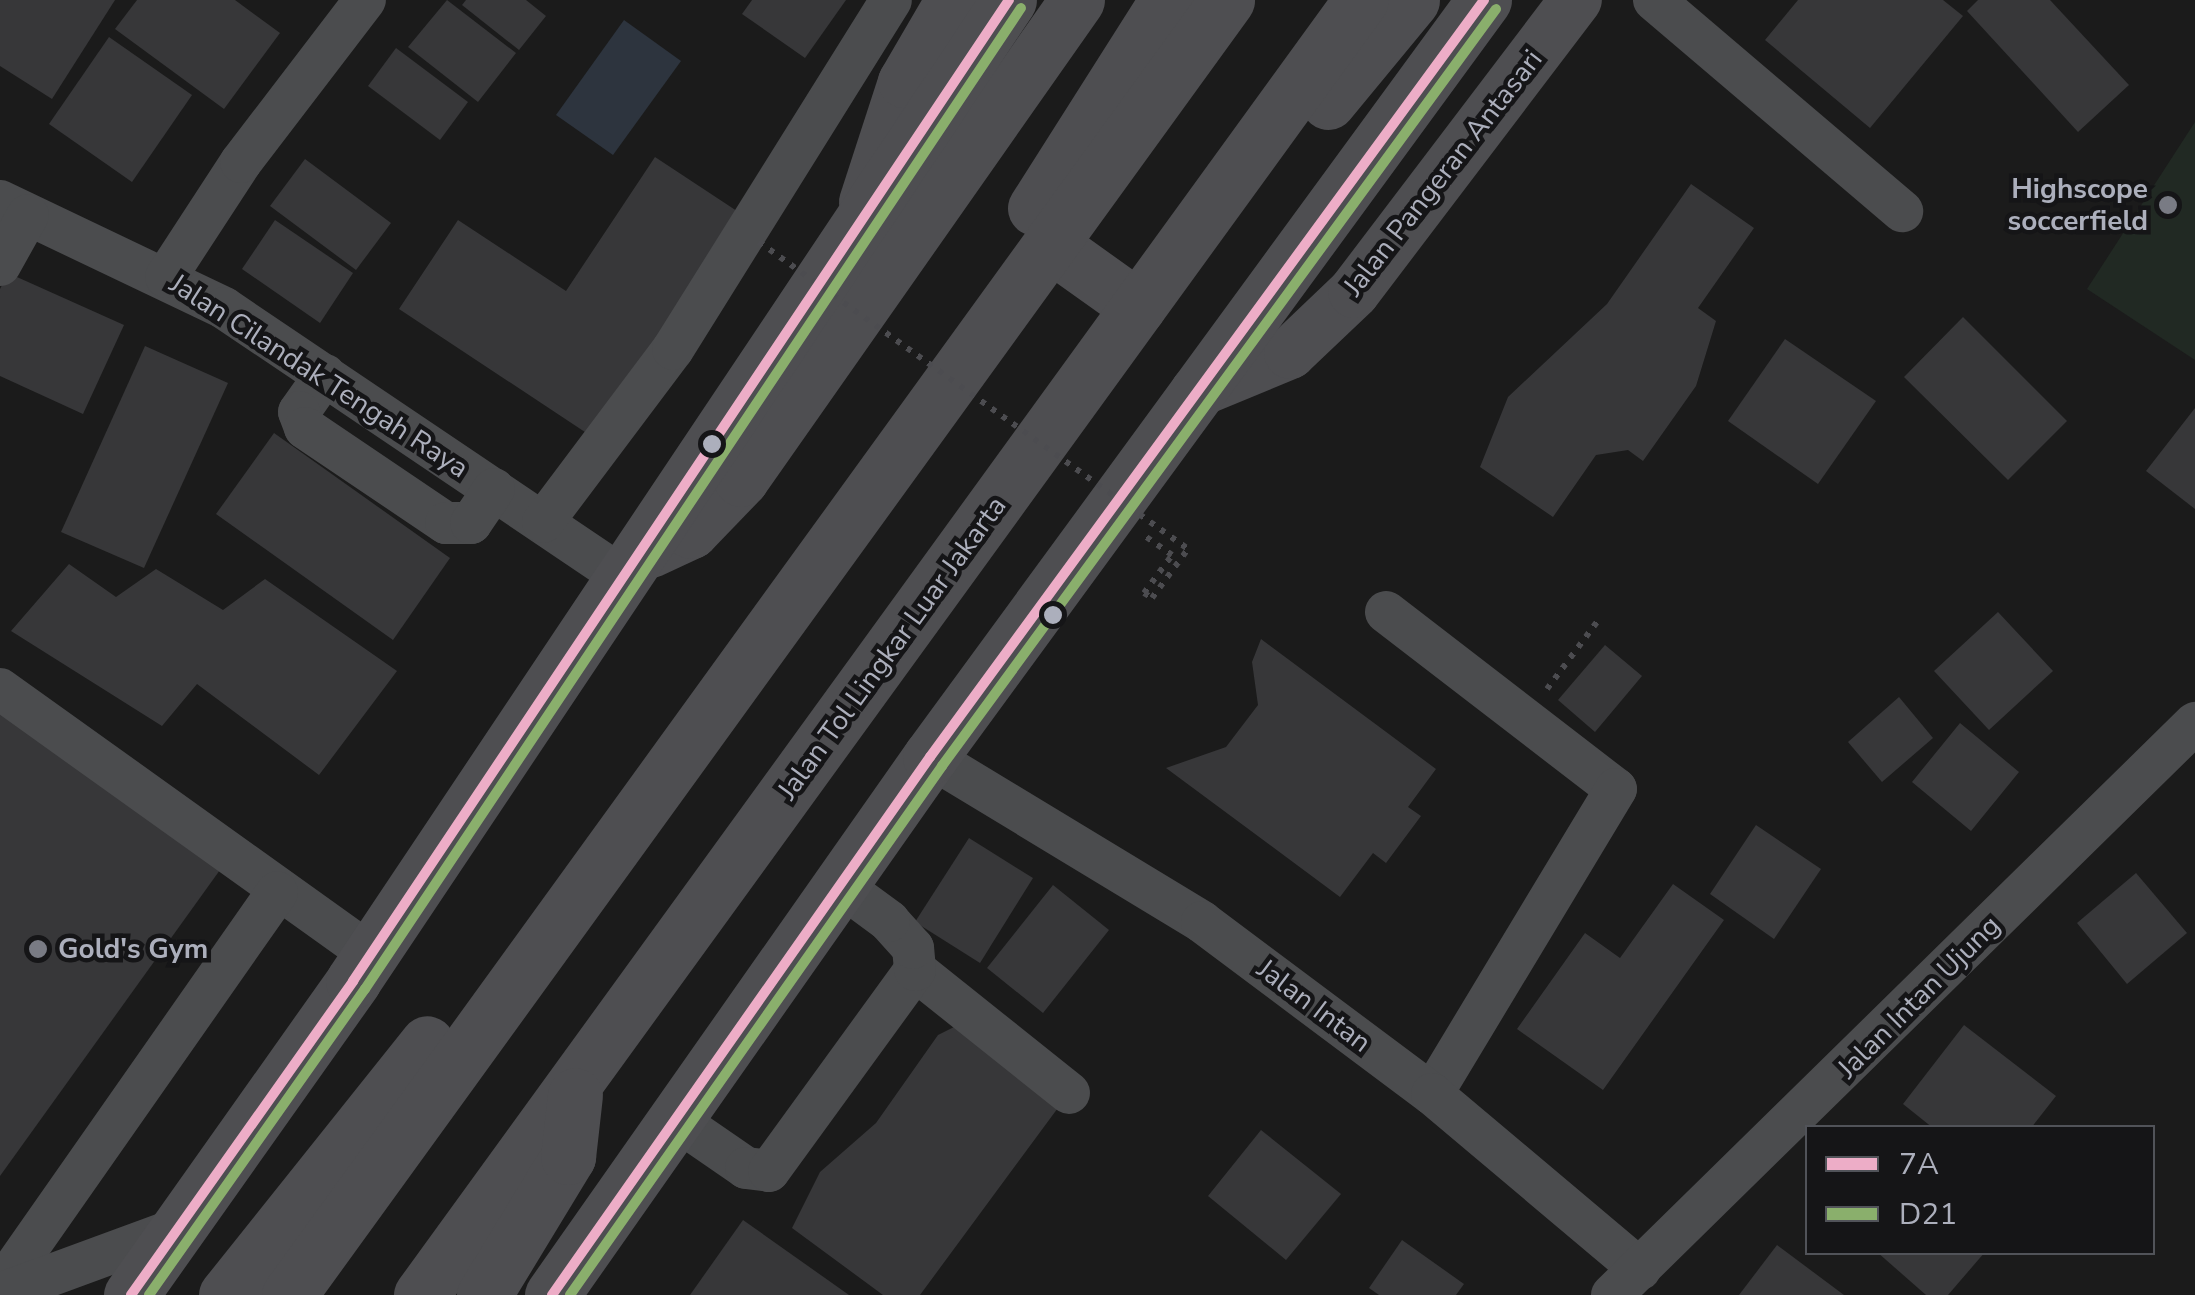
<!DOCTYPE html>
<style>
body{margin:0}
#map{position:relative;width:2195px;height:1295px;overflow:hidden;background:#1b1b1b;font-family:"Nunito Sans",sans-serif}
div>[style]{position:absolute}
.green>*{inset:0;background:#212923}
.water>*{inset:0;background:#2d343e}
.building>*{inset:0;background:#373739}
.path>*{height:6px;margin-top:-3px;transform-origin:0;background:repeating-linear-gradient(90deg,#4c4c50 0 5px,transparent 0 13px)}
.minor>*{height:42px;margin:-21px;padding:0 21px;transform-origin:21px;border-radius:21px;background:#4b4c4e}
.major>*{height:52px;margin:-26px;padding:0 26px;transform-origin:26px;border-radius:26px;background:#4e4e51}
.highway>*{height:55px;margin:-27.5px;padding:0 27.5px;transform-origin:27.5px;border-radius:27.5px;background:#4e4e51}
.path-bridge>*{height:6px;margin-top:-3px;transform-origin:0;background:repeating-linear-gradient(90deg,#4c4c50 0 5px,transparent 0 13px)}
.bus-1>*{height:10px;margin:-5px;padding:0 5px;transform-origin:5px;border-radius:5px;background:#edadc7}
.bus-2>*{height:10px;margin:-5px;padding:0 5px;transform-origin:5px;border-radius:5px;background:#8aaf6c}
.dots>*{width:28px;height:28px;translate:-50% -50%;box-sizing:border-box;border:5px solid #151517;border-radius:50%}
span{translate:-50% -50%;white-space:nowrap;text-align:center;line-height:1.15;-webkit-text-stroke:9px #151517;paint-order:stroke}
.street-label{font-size:28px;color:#acafbc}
.poi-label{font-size:28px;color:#acafbc;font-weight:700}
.right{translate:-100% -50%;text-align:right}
.left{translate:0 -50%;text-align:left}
.legend{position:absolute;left:1805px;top:1125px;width:350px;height:130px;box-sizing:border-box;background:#151517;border:2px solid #515359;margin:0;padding:12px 18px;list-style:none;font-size:30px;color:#acafbc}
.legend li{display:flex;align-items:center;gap:20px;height:50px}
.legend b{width:50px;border:2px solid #515359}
</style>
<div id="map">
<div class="green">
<div style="clip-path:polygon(2195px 122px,2195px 360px,2087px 289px)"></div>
</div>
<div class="water">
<div style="clip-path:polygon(624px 20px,681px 61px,613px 155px,556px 115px)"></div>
</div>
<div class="building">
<div style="clip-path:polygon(0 0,115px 0,52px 99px,0 66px)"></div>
<div style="clip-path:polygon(137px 0,235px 0,280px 33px,224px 109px,115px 29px)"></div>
<div style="clip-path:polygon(447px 0,516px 53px,478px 102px,408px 47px)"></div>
<div style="clip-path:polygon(466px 0,526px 0,546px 16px,519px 50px,462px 5px)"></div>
<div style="clip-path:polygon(752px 0,846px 0,805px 58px,742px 14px)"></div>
<div style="clip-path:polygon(1798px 0,1943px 0,1963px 16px,1870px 128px,1765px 40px)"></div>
<div style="clip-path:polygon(1978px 0,2050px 0,2129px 85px,2078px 132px,1967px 11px)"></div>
<div style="clip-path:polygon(109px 37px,192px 95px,132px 182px,49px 124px)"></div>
<div style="clip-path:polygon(396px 48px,468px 102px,440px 140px,368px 86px)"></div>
<div style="clip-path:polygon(655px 157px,746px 217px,597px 440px,399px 309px,458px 220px,566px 291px)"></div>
<div style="clip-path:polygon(305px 159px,391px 223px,356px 270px,270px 206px)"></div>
<div style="clip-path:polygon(1691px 184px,1754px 228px,1698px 308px,1716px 321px,1696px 386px,1643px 461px,1628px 450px,1596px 455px,1553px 517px,1480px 467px,1508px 397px,1607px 304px)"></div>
<div style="clip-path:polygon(275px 220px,353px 273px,320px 323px,242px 269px)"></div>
<div style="clip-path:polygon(8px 273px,124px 325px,83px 414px,0 376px,0 289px)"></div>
<div style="clip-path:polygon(1963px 317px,2067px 421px,2008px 480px,1904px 377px)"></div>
<div style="clip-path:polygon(1785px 339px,1876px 401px,1818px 484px,1728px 421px)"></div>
<div style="clip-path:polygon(145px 346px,228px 383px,144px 568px,61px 532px)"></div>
<div style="clip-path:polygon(2195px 408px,2195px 509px,2146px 471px)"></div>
<div style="clip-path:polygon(274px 433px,450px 558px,393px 640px,216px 514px)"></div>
<div style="clip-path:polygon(69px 564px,116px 597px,156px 569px,223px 610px,265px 579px,397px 671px,319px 775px,197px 684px,162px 726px,11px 631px)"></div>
<div style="clip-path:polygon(1998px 612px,2053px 671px,1989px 730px,1934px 671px)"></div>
<div style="clip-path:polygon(1261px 639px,1436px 769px,1408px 807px,1421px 816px,1386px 863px,1373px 853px,1340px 897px,1166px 768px,1226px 747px,1258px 705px,1252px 662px)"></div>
<div style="clip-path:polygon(1605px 645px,1642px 676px,1595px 732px,1558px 700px)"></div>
<div style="clip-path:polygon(1899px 697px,1933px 738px,1882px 782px,1848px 742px)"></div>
<div style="clip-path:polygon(0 707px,225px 863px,0 1176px)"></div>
<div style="clip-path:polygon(1960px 723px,2019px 772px,1971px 831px,1912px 782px)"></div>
<div style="clip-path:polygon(1756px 825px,1821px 869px,1774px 939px,1710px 894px)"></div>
<div style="clip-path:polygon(969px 838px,1033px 878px,980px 963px,915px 922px)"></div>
<div style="clip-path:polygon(2136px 873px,2187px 933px,2127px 984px,2077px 923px)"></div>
<div style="clip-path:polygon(1673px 884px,1724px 920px,1603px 1090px,1517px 1029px,1585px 933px,1620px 958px)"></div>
<div style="clip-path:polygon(1053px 885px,1109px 930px,1043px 1013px,987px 968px)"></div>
<div style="clip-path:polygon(964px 1022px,1066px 1097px,920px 1295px,883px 1295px,792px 1228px,820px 1172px,876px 1123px,938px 1035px)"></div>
<div style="clip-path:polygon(1964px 1025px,2056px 1096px,2031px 1128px,1933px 1128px,1903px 1104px)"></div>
<div style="clip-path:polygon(1261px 1130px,1341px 1194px,1286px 1260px,1208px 1196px)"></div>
<div style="clip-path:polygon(743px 1220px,849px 1295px,690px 1295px)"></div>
<div style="clip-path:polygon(1402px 1240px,1464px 1284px,1456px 1295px,1379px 1295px,1369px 1288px)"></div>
<div style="clip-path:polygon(1777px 1245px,1844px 1295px,1739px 1295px)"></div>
<div style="clip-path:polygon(1877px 1252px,1985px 1252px,1948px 1295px,1926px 1295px)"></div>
</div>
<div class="path">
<div style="left:1144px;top:593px;width:47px;rotate:-53.6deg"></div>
<div style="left:1172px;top:555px;width:32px;rotate:-145deg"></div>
<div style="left:1144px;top:593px;width:9px;rotate:32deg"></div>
<div style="left:1152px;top:598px;width:61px;rotate:-53.7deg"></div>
<div style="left:1547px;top:689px;width:89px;rotate:-53.3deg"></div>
</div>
<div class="minor">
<div style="left:1654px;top:0;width:326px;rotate:40.4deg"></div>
<div style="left:0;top:201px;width:248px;rotate:25.5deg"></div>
<div style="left:224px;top:308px;width:481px;rotate:34deg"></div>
<div style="left:0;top:265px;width:57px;rotate:-60.8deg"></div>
<div style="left:166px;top:277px;width:137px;rotate:-56.9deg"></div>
<div style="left:241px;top:162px;width:204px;rotate:-52.6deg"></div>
<div style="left:325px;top:375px;width:45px;rotate:125.1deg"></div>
<div style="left:299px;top:412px;width:17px;rotate:69deg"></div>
<div style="left:305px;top:428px;width:170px;rotate:34deg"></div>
<div style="left:446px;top:523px;width:25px"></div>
<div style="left:471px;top:523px;width:41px;rotate:-55.9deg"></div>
<div style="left:543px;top:522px;width:216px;rotate:-53.1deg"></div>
<div style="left:673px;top:349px;width:411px;rotate:-58deg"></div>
<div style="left:1386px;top:612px;width:290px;rotate:37.6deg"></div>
<div style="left:1616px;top:789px;width:356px;rotate:121.1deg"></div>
<div style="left:0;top:689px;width:455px;rotate:35.6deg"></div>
<div style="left:930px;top:757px;width:318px;rotate:31.2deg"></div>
<div style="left:1202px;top:922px;width:287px;rotate:36.8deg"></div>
<div style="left:1432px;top:1094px;width:272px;rotate:40.1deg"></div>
<div style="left:915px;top:970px;width:197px;rotate:38.6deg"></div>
<div style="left:675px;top:1119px;width:86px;rotate:34.6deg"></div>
<div style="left:746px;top:1168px;width:23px;rotate:7deg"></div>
<div style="left:769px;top:1171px;width:248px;rotate:-54deg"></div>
<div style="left:915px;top:970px;width:22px;rotate:-95deg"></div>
<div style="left:913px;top:948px;width:36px;rotate:-132deg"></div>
<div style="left:889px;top:921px;width:61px;rotate:-143.7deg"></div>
<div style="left:0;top:1288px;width:483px;rotate:-55deg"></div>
<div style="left:0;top:1294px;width:191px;rotate:-20.2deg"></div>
<div style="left:1612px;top:1295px;width:817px;rotate:-44.45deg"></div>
</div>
<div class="major">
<div style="left:865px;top:202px;width:126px;rotate:-72deg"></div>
<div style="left:904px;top:82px;width:95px;rotate:-59.7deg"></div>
<div style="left:1196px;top:392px;width:102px;rotate:-22.5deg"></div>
<div style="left:1290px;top:353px;width:88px;rotate:-43.6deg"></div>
<div style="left:1354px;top:292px;width:367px;rotate:-52.8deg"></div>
</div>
<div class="highway">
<div style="left:1328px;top:102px;width:132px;rotate:-50.5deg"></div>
<div style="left:1035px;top:208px;width:246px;rotate:-57.6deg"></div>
<div style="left:1051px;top:245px;width:107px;rotate:35.5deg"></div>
<div style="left:650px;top:550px;width:45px;rotate:-24.9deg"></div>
<div style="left:691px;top:531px;width:72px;rotate:-46.1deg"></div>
<div style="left:741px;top:479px;width:585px;rotate:-54.95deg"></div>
<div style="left:131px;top:1295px;width:385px;rotate:-54.7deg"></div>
<div style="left:353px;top:981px;width:1180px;rotate:-56.23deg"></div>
<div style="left:226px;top:1295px;width:322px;rotate:-51.4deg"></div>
<div style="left:289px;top:1295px;width:1599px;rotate:-54.08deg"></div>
<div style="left:421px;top:1295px;width:1600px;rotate:-54.03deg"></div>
<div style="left:484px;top:1295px;width:162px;rotate:-58.7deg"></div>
<div style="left:568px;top:1157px;width:62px;rotate:-83.6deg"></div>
<div style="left:552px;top:1295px;width:658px;rotate:-54.91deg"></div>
<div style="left:930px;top:757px;width:938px;rotate:-53.8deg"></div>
</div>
<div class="path-bridge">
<div style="left:759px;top:242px;width:528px;rotate:35.59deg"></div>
</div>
<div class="bus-1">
<div style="left:131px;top:1295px;width:385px;rotate:-54.7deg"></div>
<div style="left:353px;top:981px;width:1180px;rotate:-56.23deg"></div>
<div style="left:552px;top:1295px;width:658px;rotate:-54.91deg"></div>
<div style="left:930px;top:757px;width:938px;rotate:-53.8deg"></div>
</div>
<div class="bus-2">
<div style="left:149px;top:1295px;width:375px;rotate:-54.8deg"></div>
<div style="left:365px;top:989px;width:1180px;rotate:-56.23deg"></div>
<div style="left:570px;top:1295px;width:647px;rotate:-54.88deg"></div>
<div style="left:942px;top:766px;width:938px;rotate:-53.8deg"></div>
</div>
<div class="dots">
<div style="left:2168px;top:205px;background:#797b84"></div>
<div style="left:712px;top:444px;background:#acafbc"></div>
<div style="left:1053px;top:615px;background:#acafbc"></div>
<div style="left:38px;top:949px;background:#797b84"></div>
</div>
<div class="street-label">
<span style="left:1443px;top:173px;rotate:-52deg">Jalan Pangeran Antasari</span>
<span style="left:319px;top:376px;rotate:33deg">Jalan Cilandak Tengah Raya</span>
<span style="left:892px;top:648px;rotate:-54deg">Jalan Tol Lingkar Luar Jakarta</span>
<span style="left:1919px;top:997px;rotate:-45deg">Jalan Intan Ujung</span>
<span style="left:1314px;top:1006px;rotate:37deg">Jalan Intan</span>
</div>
<div class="poi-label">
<span class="right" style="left:2148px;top:205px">Highscope<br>soccerfield</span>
<span class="left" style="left:58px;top:949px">Gold's Gym</span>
</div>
<ul class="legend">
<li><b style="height:12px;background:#edadc7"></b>7A</li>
<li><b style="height:12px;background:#8aaf6c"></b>D21</li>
</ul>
</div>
